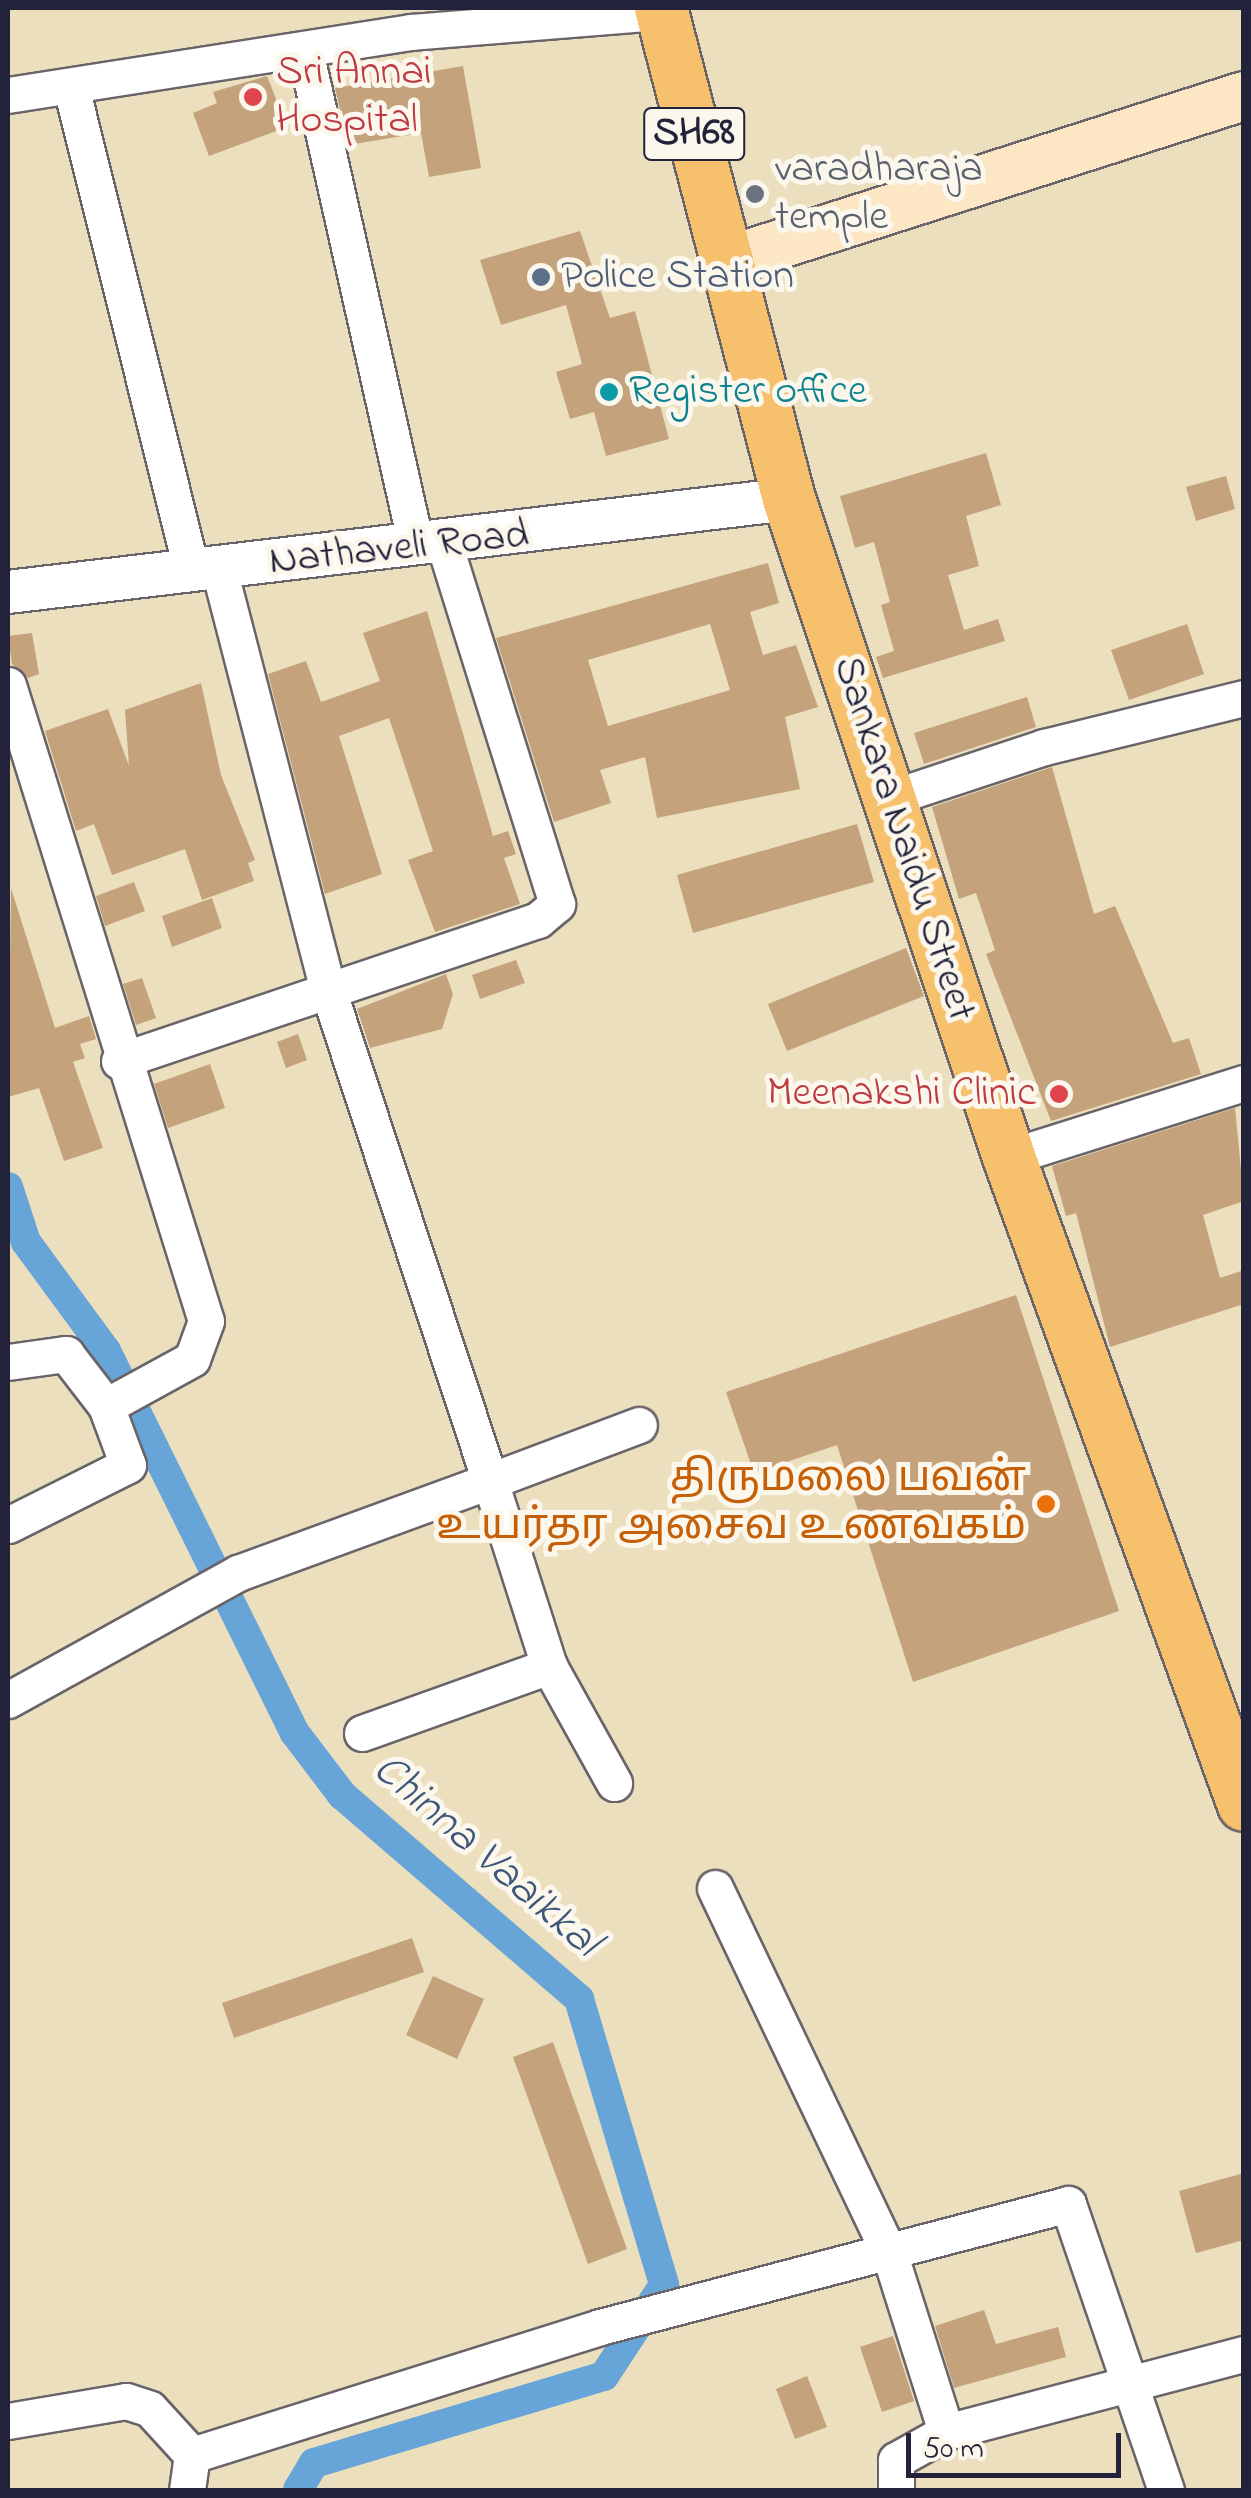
<!DOCTYPE html>
<meta charset="utf-8">
<style>
body{margin:0}
#map{position:relative;width:1251px;height:2498px;overflow:hidden;background:#ecdfbe;font-family:"Indie Flower","Noto Sans Tamil",sans-serif}
div>[style]{position:absolute}
.canal>*{height:30px;margin:-15px;padding:0 15px;transform-origin:15px;border-radius:15px;background:#67a4d8}
.building>*{inset:0;background:#c3a27c}
.roads{filter:drop-shadow(2px 0 #696469) drop-shadow(-2px 0 #696469) drop-shadow(0 2px #696469) drop-shadow(0 -2px #696469)}
.minor>*{height:35px;margin:-17.5px;padding:0 17.5px;transform-origin:17.5px;border-radius:17.5px;background:#fff}
.tertiary>*{height:42px;margin:-21px;padding:0 21px;transform-origin:21px;border-radius:21px;background:#fff}
.secondary>*{height:48px;margin:-24px;padding:0 24px;transform-origin:24px;border-radius:24px;background:#fce6c4}
.primary>*{height:52px;margin:-26px;padding:0 26px;transform-origin:26px;border-radius:26px;background:#f7c06c}
.dots>*{width:28px;height:28px;translate:-50% -50%;box-sizing:border-box;border:5px solid #fbf7ec;border-radius:50%}
span{translate:-50% -50%;white-space:nowrap;text-align:center;line-height:1.15;-webkit-text-stroke:10px #fbf7ec;paint-order:stroke}
.shield-label span{padding:2px 8px;background:#fbf7ec;border:2px solid;border-radius:8px;-webkit-text-stroke-width:0}
.shield-label{font-size:40px;color:#22223b;font-weight:700}
.health-label{font-size:42px;color:#be3a42}
.left{translate:0 -50%;text-align:left}
.right{translate:-100% -50%;text-align:right}
.worship-label{font-size:42px;color:#5b616d}
.service-label{font-size:42px;color:#4e5e75}
.culture-label{font-size:42px;color:#0d838f}
.street-label{font-size:42px;color:#22223b}
.food-label{font-size:42px;color:#c56008}
.water-label{font-size:45px;color:#3e567a;font-style:italic}
.frame{position:absolute;inset:0;border:10px solid #22223b;pointer-events:none}
.scale{position:absolute;left:906px;top:2433px;width:215px;height:45px;box-sizing:border-box;border:5px solid #22223b;border-top:0;padding-left:12px;font-size:30px;line-height:35px;white-space:nowrap;color:#22223b;-webkit-text-stroke:8px #fbf7ec;paint-order:stroke}
</style>
<div id="map">
<div class="canal">
<div style="left:8px;top:1187px;width:58px;rotate:71.9deg"></div>
<div style="left:26px;top:1242px;width:135px;rotate:53.7deg"></div>
<div style="left:106px;top:1351px;width:426px;rotate:63.7deg"></div>
<div style="left:295px;top:1733px;width:78px;rotate:52.8deg"></div>
<div style="left:342px;top:1795px;width:313px;rotate:40.7deg"></div>
<div style="left:579px;top:1999px;width:298px;rotate:73.4deg"></div>
<div style="left:664px;top:2285px;width:109px;rotate:123.4deg"></div>
<div style="left:604px;top:2376px;width:303px;rotate:163.3deg"></div>
<div style="left:314px;top:2463px;width:31px;rotate:121deg"></div>
</div>
<div class="building">
<div style="clip-path:polygon(463px 66px,481px 168px,429px 177px,421px 133px,348px 145px,335px 88px)"></div>
<div style="clip-path:polygon(267px 76px,287px 127px,209px 156px,193px 113px,217px 103px,213px 92px)"></div>
<div style="clip-path:polygon(580px 231px,610px 318px,635px 311px,669px 439px,606px 456px,594px 412px,570px 419px,556px 372px,582px 364px,566px 305px,501px 325px,480px 260px)"></div>
<div style="clip-path:polygon(986px 453px,1001px 505px,966px 516px,979px 566px,948px 575px,964px 630px,998px 619px,1005px 641px,883px 678px,876px 657px,894px 651px,881px 605px,890px 602px,874px 542px,855px 548px,840px 496px)"></div>
<div style="clip-path:polygon(1226px 476px,1235px 509px,1196px 521px,1186px 487px)"></div>
<div style="clip-path:polygon(evenodd,768px 563px,779px 603px,750px 612px,763px 655px,796px 645px,818px 707px,785px 717px,800px 789px,657px 818px,645px 757px,600px 770px,611px 803px,554px 822px,496px 638px,768px 563px,710px 624px,730px 690px,608px 726px,588px 660px,710px 624px)"></div>
<div style="clip-path:polygon(427px 611px,493px 836px,508px 831px,516px 854px,504px 858px,520px 904px,435px 932px,408px 860px,433px 851px,389px 718px,339px 736px,382px 874px,325px 894px,268px 674px,306px 661px,321px 702px,380px 681px,363px 633px)"></div>
<div style="clip-path:polygon(1187px 624px,1204px 674px,1129px 700px,1111px 650px)"></div>
<div style="clip-path:polygon(32px 633px,39px 674px,28px 678px,12px 664px,8px 636px)"></div>
<div style="clip-path:polygon(201px 683px,221px 775px,255px 860px,248px 863px,254px 881px,202px 900px,185px 849px,112px 875px,94px 824px,76px 831px,45px 731px,108px 709px,129px 766px,125px 710px)"></div>
<div style="clip-path:polygon(1027px 697px,1036px 727px,924px 764px,914px 733px)"></div>
<div style="clip-path:polygon(1052px 767px,1094px 914px,1115px 906px,1173px 1043px,1189px 1038px,1201px 1074px,1051px 1121px,986px 954px,995px 950px,976px 893px,959px 899px,932px 807px)"></div>
<div style="clip-path:polygon(857px 824px,874px 882px,693px 933px,677px 875px)"></div>
<div style="clip-path:polygon(134px 882px,145px 911px,105px 926px,96px 896px)"></div>
<div style="clip-path:polygon(11px 888px,55px 1028px,89px 1016px,96px 1039px,80px 1044px,85px 1058px,73px 1062px,103px 1148px,64px 1161px,39px 1088px,8px 1097px)"></div>
<div style="clip-path:polygon(212px 898px,222px 928px,172px 947px,162px 916px)"></div>
<div style="clip-path:polygon(906px 948px,924px 996px,787px 1051px,768px 1004px)"></div>
<div style="clip-path:polygon(516px 960px,525px 983px,480px 999px,472px 975px)"></div>
<div style="clip-path:polygon(446px 974px,453px 994px,442px 1029px,370px 1048px,357px 1009px)"></div>
<div style="clip-path:polygon(142px 978px,156px 1018px,136px 1025px,123px 984px)"></div>
<div style="clip-path:polygon(298px 1034px,307px 1060px,286px 1068px,277px 1042px)"></div>
<div style="clip-path:polygon(210px 1064px,225px 1108px,168px 1128px,154px 1084px)"></div>
<div style="clip-path:polygon(1235px 1108px,1244px 1201px,1203px 1215px,1220px 1278px,1244px 1270px,1244px 1304px,1110px 1347px,1076px 1213px,1066px 1216px,1052px 1166px)"></div>
<div style="clip-path:polygon(1016px 1295px,1119px 1611px,913px 1682px,837px 1445px,754px 1473px,726px 1392px)"></div>
<div style="clip-path:polygon(412px 1938px,424px 1972px,234px 2038px,222px 2003px)"></div>
<div style="clip-path:polygon(433px 1976px,484px 1999px,457px 2059px,406px 2035px)"></div>
<div style="clip-path:polygon(553px 2042px,627px 2249px,588px 2264px,513px 2057px)"></div>
<div style="clip-path:polygon(1244px 2173px,1244px 2240px,1196px 2253px,1179px 2191px)"></div>
<div style="clip-path:polygon(984px 2310px,996px 2344px,1058px 2327px,1066px 2357px,954px 2388px,935px 2326px)"></div>
<div style="clip-path:polygon(893px 2336px,914px 2401px,882px 2412px,860px 2347px)"></div>
<div style="clip-path:polygon(807px 2376px,827px 2427px,795px 2439px,776px 2389px)"></div>
</div>
<div class="roads">
<div class="minor">
<div style="left:305px;top:51px;width:506px;rotate:77.34deg"></div>
<div style="left:71px;top:87px;width:500px;rotate:76deg"></div>
<div style="left:8px;top:95px;width:408px;rotate:-8.9deg"></div>
<div style="left:411px;top:32px;width:252px;rotate:-4.6deg"></div>
<div style="left:219px;top:569px;width:438px;rotate:75.5deg"></div>
<div style="left:329px;top:993px;width:514px;rotate:71.74deg"></div>
<div style="left:490px;top:1481px;width:159px;rotate:-20.6deg"></div>
<div style="left:8px;top:685px;width:666px;rotate:72.71deg"></div>
<div style="left:206px;top:1321px;width:40px;rotate:110.2deg"></div>
<div style="left:192px;top:1359px;width:98px;rotate:151.3deg"></div>
<div style="left:890px;top:798px;width:162px;rotate:-18.3deg"></div>
<div style="left:1044px;top:747px;width:206px;rotate:-13.8deg"></div>
<div style="left:119px;top:1061px;width:442px;rotate:-18.6deg"></div>
<div style="left:538px;top:920px;width:25px;rotate:-40deg"></div>
<div style="left:557px;top:904px;width:378px;rotate:-107.4deg"></div>
<div style="left:1009px;top:1157px;width:246px;rotate:-17.5deg"></div>
<div style="left:8px;top:1362px;width:59px;rotate:-7.9deg"></div>
<div style="left:66px;top:1354px;width:66px;rotate:52.4deg"></div>
<div style="left:106px;top:1406px;width:63px;rotate:69.6deg"></div>
<div style="left:128px;top:1465px;width:134px;rotate:153.4deg"></div>
<div style="left:8px;top:1700px;width:263px;rotate:-28.9deg"></div>
<div style="left:238px;top:1573px;width:268px;rotate:-20.1deg"></div>
<div style="left:490px;top:1481px;width:194px;rotate:72.3deg"></div>
<div style="left:549px;top:1666px;width:134px;rotate:60.9deg"></div>
<div style="left:362px;top:1733px;width:199px;rotate:-19.7deg"></div>
<div style="left:715px;top:1888px;width:403px;rotate:64.5deg"></div>
<div style="left:889px;top:2252px;width:189px;rotate:72.4deg"></div>
<div style="left:8px;top:2421px;width:120px;rotate:-9.6deg"></div>
<div style="left:126px;top:2401px;width:25px;rotate:18deg"></div>
<div style="left:150px;top:2409px;width:62px;rotate:47.6deg"></div>
<div style="left:192px;top:2455px;width:428px;rotate:-17.4deg"></div>
<div style="left:600px;top:2327px;width:484px;rotate:-14.7deg"></div>
<div style="left:1068px;top:2204px;width:302px;rotate:71.1deg"></div>
<div style="left:187px;top:2490px;width:35px;rotate:-82deg"></div>
<div style="left:896px;top:2490px;width:30px;rotate:-90deg"></div>
<div style="left:896px;top:2460px;width:57px;rotate:-29.2deg"></div>
<div style="left:946px;top:2432px;width:308px;rotate:-14.7deg"></div>
</div>
<div class="tertiary">
<div style="left:8px;top:592px;width:787px;rotate:-6.79deg"></div>
</div>
<div class="secondary">
<div style="left:727px;top:261px;width:543px;rotate:-17.7deg"></div>
</div>
<div class="primary">
<div style="left:661px;top:8px;width:507px;rotate:75.39deg"></div>
<div style="left:789px;top:499px;width:694px;rotate:71.51deg"></div>
<div style="left:1009px;top:1157px;width:689px;rotate:70.07deg"></div>
</div>
</div>
<div class="dots">
<div style="left:253px;top:97px;background:#e0444e"></div>
<div style="left:755px;top:194px;background:#6b7280"></div>
<div style="left:541px;top:277px;background:#5c6f8a"></div>
<div style="left:609px;top:392px;background:#0f9aa8"></div>
<div style="left:1059px;top:1094px;background:#e0444e"></div>
<div style="left:1046px;top:1504px;background:#e8710a"></div>
</div>
<div class="shield-label">
<span style="left:694px;top:134px">SH68</span>
</div>
<div class="health-label">
<span class="left" style="left:276px;top:97px">Sri Annai<br>Hospital</span>
<span class="right" style="left:1036px;top:1094px">Meenakshi Clinic</span>
</div>
<div class="worship-label">
<span class="left" style="left:775px;top:194px">varadharaja<br>temple</span>
</div>
<div class="service-label">
<span class="left" style="left:561px;top:277px">Police Station</span>
</div>
<div class="culture-label">
<span class="left" style="left:629px;top:392px">Register office</span>
</div>
<div class="street-label">
<span style="left:399px;top:549px;rotate:-6deg">Nathaveli Road</span>
<span style="left:903px;top:839px;rotate:72deg">Sankara Naidu Street</span>
</div>
<div class="food-label">
<span class="right" style="left:1026px;top:1504px">திருமலை பவன்<br>உயர்தர அசைவ உணவகம்</span>
</div>
<div class="water-label">
<span style="left:485px;top:1857px;rotate:41deg">Chinna Vaaikkal</span>
</div>
<div class="frame"></div>
<div class="scale">50 m</div>
</div>
